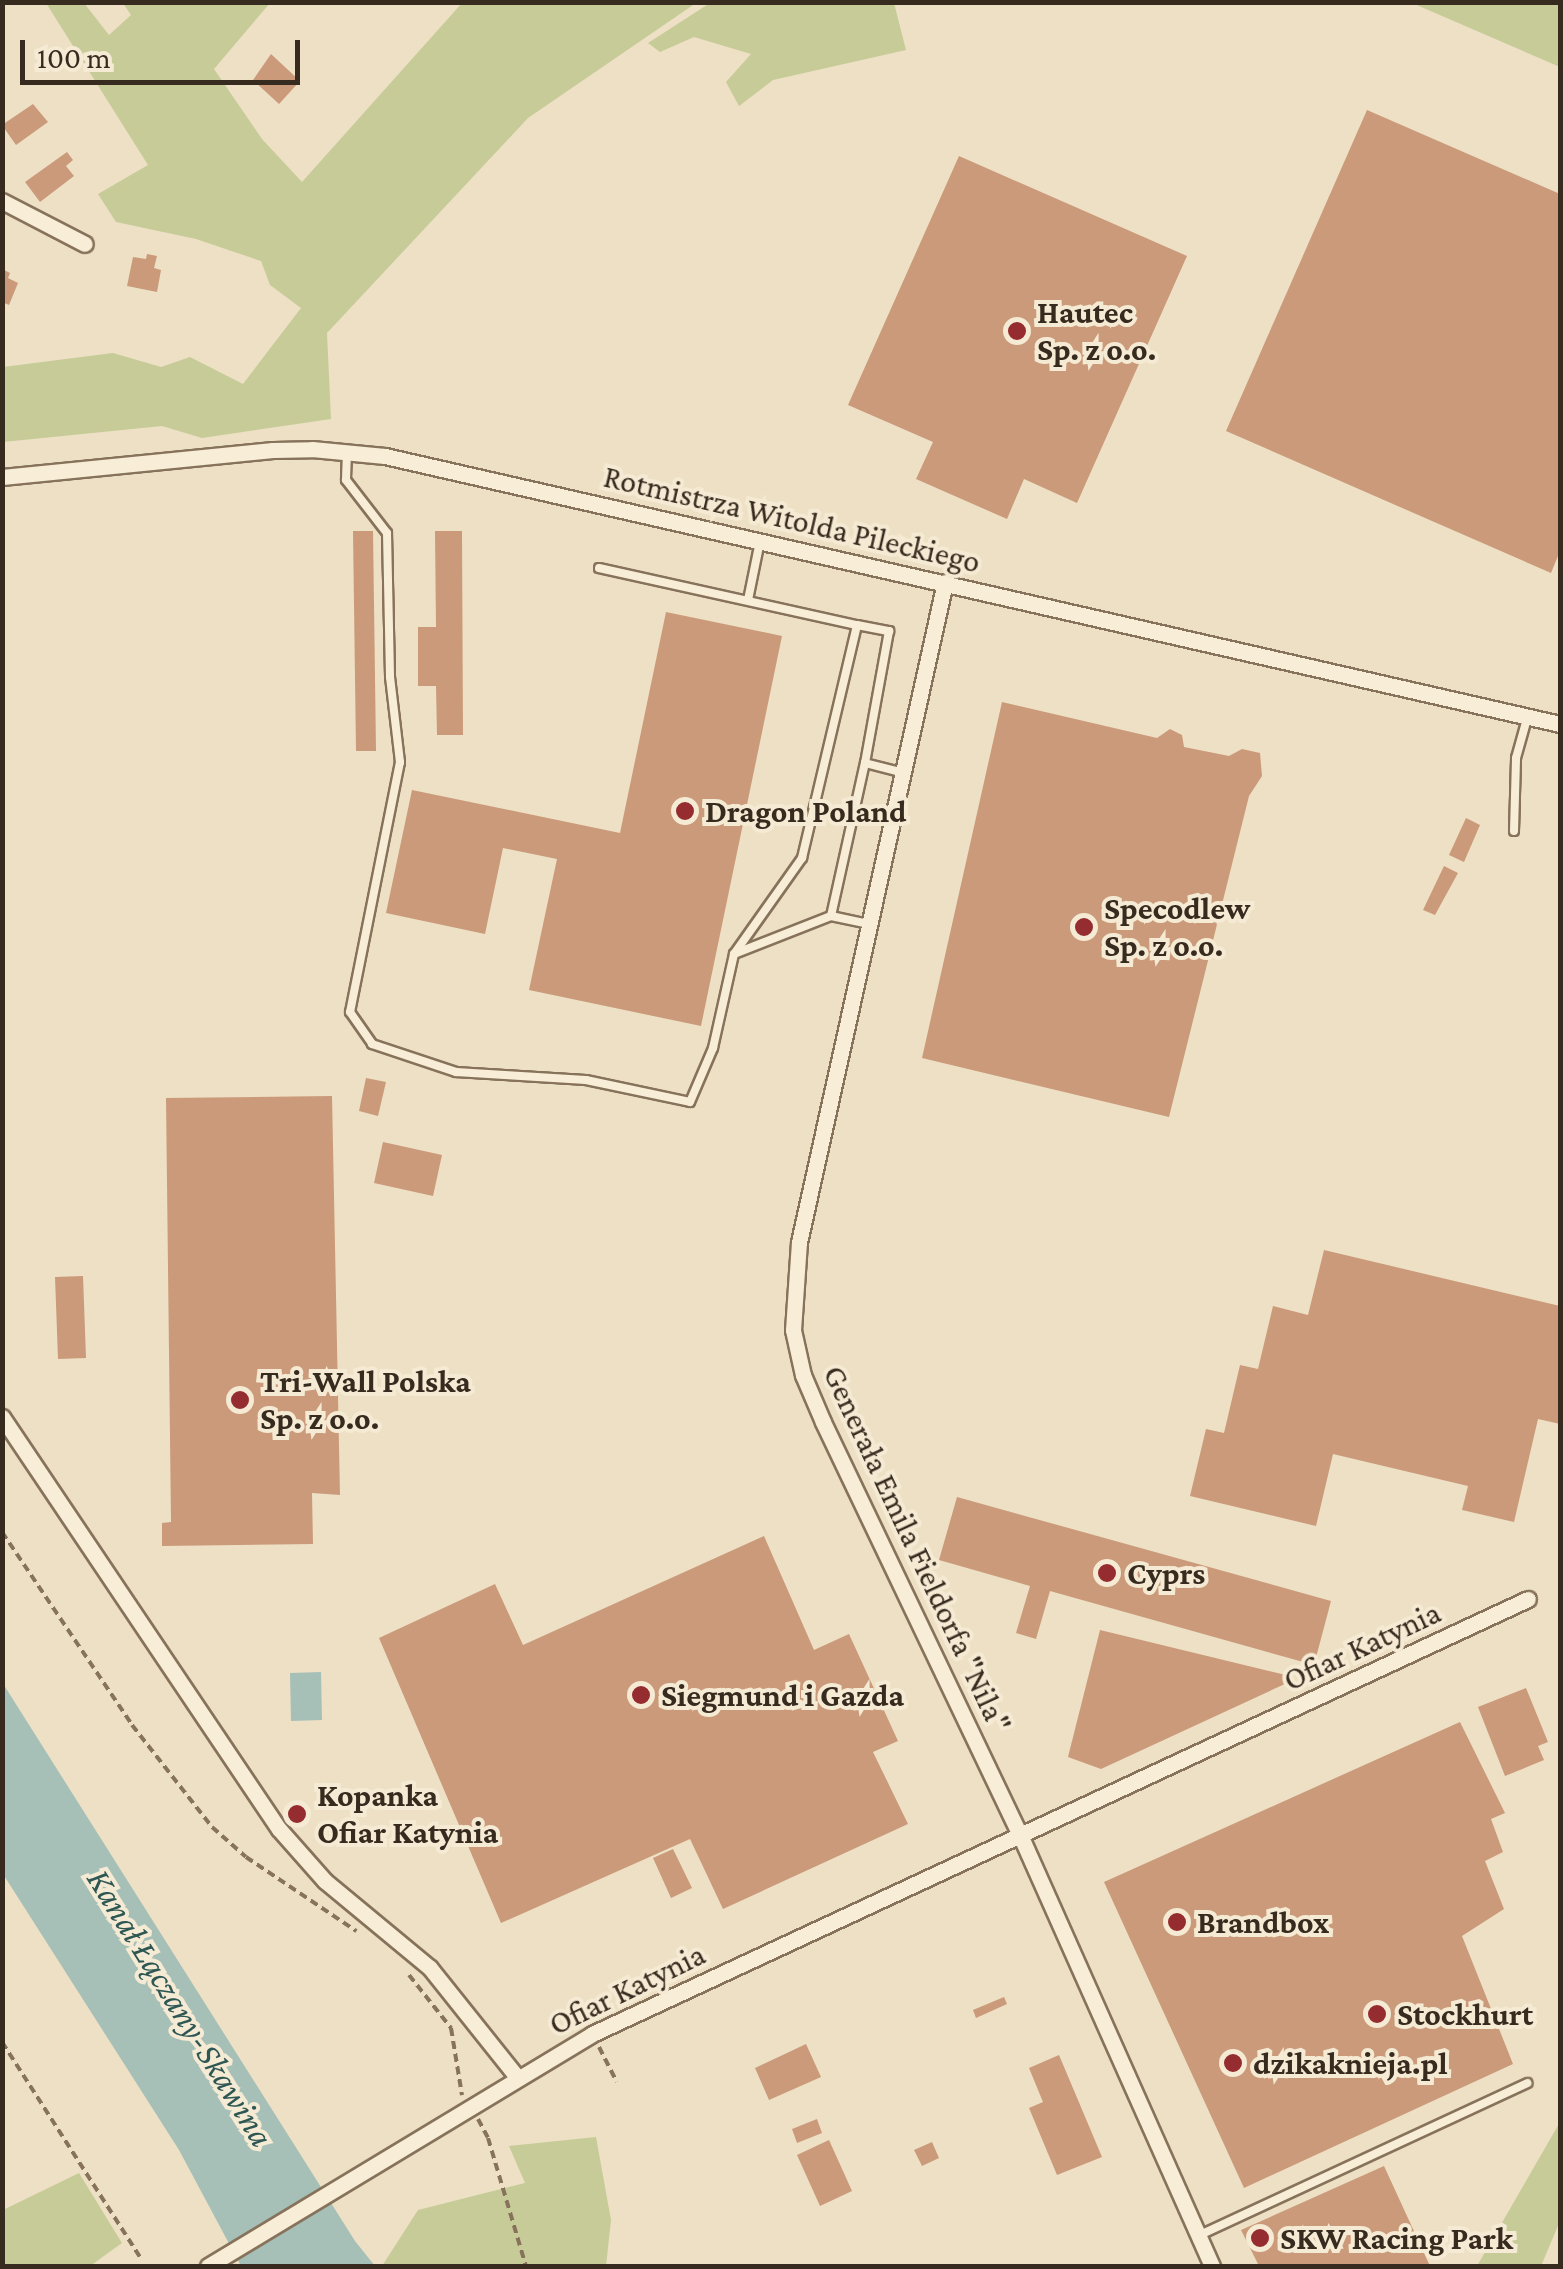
<!DOCTYPE html>
<meta charset="utf-8">
<style>
body{margin:0}
#map{position:relative;width:1563px;height:2269px;overflow:hidden;background:#ede0c4;font-family:"Crimson Pro",serif}
div>[style]{position:absolute}
.green>*{inset:0;background:#c6cb98}
.water>*{inset:0;background:#a6c0b8}
.building>*{inset:0;background:#ca9a7a}
.path>*{height:4px;margin-top:-2px;transform-origin:0;background:repeating-linear-gradient(90deg,#87725b 0 8px,transparent 0 13px)}
.roads{filter:drop-shadow(2px 0 #87725b) drop-shadow(-2px 0 #87725b) drop-shadow(0 2px #87725b) drop-shadow(0 -2px #87725b)}
.lane>*{height:8px;margin:-4px;padding:0 4px;transform-origin:4px;border-radius:4px;background:#f8eed7}
.street>*{height:15px;margin:-7.5px;padding:0 7.5px;transform-origin:7.5px;border-radius:7.5px;background:#f8eed7}
.dots>*{width:28px;height:28px;translate:-50% -50%;box-sizing:border-box;border:5px solid #f5ead3;border-radius:50%}
span{translate:-50% -50%;white-space:nowrap;text-align:center;line-height:1.15;-webkit-text-stroke:8px #f5ead3;paint-order:stroke}
.poi-label{font-size:32px;color:#372a1e;font-weight:700}
.left{translate:0 -50%;text-align:left}
.street-label{font-size:32px;color:#372a1e}
.water-label{font-size:35px;color:#2e5754;font-style:italic}
.frame{position:absolute;inset:0;border:5px solid #372a1e;pointer-events:none}
.scale{position:absolute;left:20px;top:40px;width:280px;height:45px;box-sizing:border-box;border:5px solid #372a1e;border-top:0;padding-left:12px;font-size:30px;line-height:35px;white-space:nowrap;color:#372a1e;-webkit-text-stroke:8px #f5ead3;paint-order:stroke}
</style>
<div id="map">
<div class="green">
<div style="clip-path:polygon(46px 3px,84px 3px,109px 35px,131px 15px,123px 3px,270px 3px,214px 69px,262px 139px,302px 182px,462px 3px,696px 3px,528px 118px,327px 333px,331px 419px,202px 438px,162px 426px,3px 442px,3px 367px,113px 353px,161px 367px,190px 357px,243px 384px,301px 308px,270px 285px,261px 261px,196px 239px,116px 222px,98px 194px,148px 165px)"></div>
<div style="clip-path:polygon(894px 3px,906px 50px,773px 80px,739px 106px,726px 82px,751px 54px,694px 37px,660px 52px,648px 43px,710px 3px)"></div>
<div style="clip-path:polygon(1412px 3px,1560px 3px,1560px 67px)"></div>
<div style="clip-path:polygon(1560px 2122px,1560px 2221px,1541px 2266px,1477px 2266px)"></div>
<div style="clip-path:polygon(596px 2137px,611px 2220px,606px 2266px,382px 2266px,418px 2210px,525px 2183px,509px 2146px)"></div>
<div style="clip-path:polygon(79px 2173px,122px 2243px,90px 2266px,3px 2266px,3px 2210px)"></div>
</div>
<div class="water">
<div style="clip-path:polygon(321px 1672px,322px 1720px,291px 1721px,290px 1673px)"></div>
<div style="clip-path:polygon(2px 1682px,355px 2241px,375px 2266px,241px 2266px,179px 2150px,3px 1874px)"></div>
</div>
<div class="building">
<div style="clip-path:polygon(271px 54px,300px 81px,279px 104px,253px 80px)"></div>
<div style="clip-path:polygon(33px 104px,48px 122px,16px 145px,2px 125px)"></div>
<div style="clip-path:polygon(1367px 110px,1560px 194px,1560px 551px,1551px 573px,1226px 431px)"></div>
<div style="clip-path:polygon(67px 152px,73px 160px,66px 166px,74px 176px,40px 202px,25px 182px)"></div>
<div style="clip-path:polygon(959px 156px,1187px 256px,1077px 503px,1024px 479px,1007px 519px,916px 479px,933px 442px,848px 405px)"></div>
<div style="clip-path:polygon(147px 254px,157px 256px,154px 268px,161px 270px,157px 292px,127px 286px,133px 257px,146px 259px)"></div>
<div style="clip-path:polygon(2px 269px,10px 273px,8px 278px,18px 283px,9px 305px,2px 302px)"></div>
<div style="clip-path:polygon(353px 531px,373px 531px,376px 751px,356px 751px)"></div>
<div style="clip-path:polygon(435px 531px,462px 531px,463px 735px,437px 735px,436px 686px,418px 686px,418px 627px,436px 627px)"></div>
<div style="clip-path:polygon(666px 612px,782px 636px,701px 1026px,529px 990px,557px 859px,503px 848px,485px 934px,386px 913px,412px 790px,620px 833px)"></div>
<div style="clip-path:polygon(1002px 702px,1157px 738px,1170px 729px,1182px 735px,1184px 747px,1229px 756px,1242px 749px,1260px 753px,1262px 776px,1249px 796px,1169px 1117px,922px 1058px)"></div>
<div style="clip-path:polygon(1466px 818px,1480px 825px,1464px 862px,1449px 855px)"></div>
<div style="clip-path:polygon(1444px 866px,1458px 873px,1435px 915px,1423px 910px)"></div>
<div style="clip-path:polygon(366px 1078px,386px 1082px,378px 1116px,359px 1111px)"></div>
<div style="clip-path:polygon(332px 1096px,340px 1495px,312px 1493px,313px 1544px,162px 1546px,162px 1523px,171px 1522px,166px 1098px)"></div>
<div style="clip-path:polygon(383px 1142px,442px 1155px,433px 1196px,374px 1183px)"></div>
<div style="clip-path:polygon(1324px 1250px,1560px 1306px,1560px 1424px,1538px 1419px,1514px 1522px,1462px 1510px,1468px 1486px,1333px 1454px,1316px 1526px,1190px 1496px,1206px 1429px,1224px 1433px,1240px 1365px,1258px 1369px,1273px 1306px,1308px 1315px)"></div>
<div style="clip-path:polygon(83px 1276px,86px 1358px,58px 1359px,55px 1277px)"></div>
<div style="clip-path:polygon(957px 1497px,1331px 1601px,1314px 1665px,1050px 1591px,1036px 1639px,1016px 1633px,1030px 1586px,939px 1560px)"></div>
<div style="clip-path:polygon(764px 1536px,814px 1650px,849px 1634px,898px 1741px,873px 1752px,908px 1824px,723px 1909px,690px 1839px,501px 1923px,379px 1638px,495px 1584px,523px 1645px)"></div>
<div style="clip-path:polygon(1100px 1630px,1290px 1676px,1287px 1683px,1101px 1769px,1068px 1757px)"></div>
<div style="clip-path:polygon(1526px 1688px,1548px 1742px,1538px 1746px,1544px 1760px,1505px 1776px,1478px 1707px)"></div>
<div style="clip-path:polygon(1460px 1722px,1505px 1813px,1491px 1819px,1503px 1852px,1485px 1861px,1504px 1909px,1462px 1936px,1513px 2064px,1244px 2188px,1104px 1882px)"></div>
<div style="clip-path:polygon(673px 1849px,692px 1888px,671px 1898px,653px 1858px)"></div>
<div style="clip-path:polygon(1004px 1997px,1007px 2004px,976px 2018px,973px 2010px)"></div>
<div style="clip-path:polygon(806px 2044px,821px 2077px,769px 2100px,755px 2068px)"></div>
<div style="clip-path:polygon(1059px 2055px,1102px 2157px,1057px 2175px,1029px 2108px,1043px 2102px,1029px 2068px)"></div>
<div style="clip-path:polygon(817px 2119px,822px 2133px,797px 2143px,792px 2129px)"></div>
<div style="clip-path:polygon(829px 2140px,852px 2191px,820px 2206px,797px 2155px)"></div>
<div style="clip-path:polygon(932px 2142px,939px 2158px,922px 2166px,914px 2150px)"></div>
<div style="clip-path:polygon(1384px 2166px,1430px 2266px,1259px 2266px,1241px 2230px)"></div>
</div>
<div class="path">
<div style="left:2px;top:1532px;width:233px;rotate:56deg"></div>
<div style="left:132px;top:1725px;width:130px;rotate:51.9deg"></div>
<div style="left:212px;top:1827px;width:45px;rotate:41.4deg"></div>
<div style="left:246px;top:1857px;width:133px;rotate:33.9deg"></div>
<div style="left:409px;top:1975px;width:68px;rotate:51.6deg"></div>
<div style="left:451px;top:2028px;width:68px;rotate:80.7deg"></div>
<div style="left:2px;top:2042px;width:255px;rotate:57.3deg"></div>
<div style="left:599px;top:2047px;width:39px;rotate:63deg"></div>
<div style="left:478px;top:2119px;width:21px;rotate:62deg"></div>
<div style="left:488px;top:2138px;width:134px;rotate:73.5deg"></div>
</div>
<div class="roads">
<div class="lane">
<div style="left:347px;top:451px;width:29px;rotate:92deg"></div>
<div style="left:346px;top:480px;width:67px;rotate:52.3deg"></div>
<div style="left:387px;top:533px;width:144px;rotate:88.8deg"></div>
<div style="left:390px;top:677px;width:86px;rotate:83.3deg"></div>
<div style="left:400px;top:762px;width:255px;rotate:101.3deg"></div>
<div style="left:350px;top:1012px;width:39px;rotate:55deg"></div>
<div style="left:372px;top:1044px;width:89px;rotate:18.4deg"></div>
<div style="left:456px;top:1072px;width:130px;rotate:3.5deg"></div>
<div style="left:586px;top:1080px;width:106px;rotate:11.9deg"></div>
<div style="left:690px;top:1102px;width:59px;rotate:-66.9deg"></div>
<div style="left:713px;top:1048px;width:96px;rotate:-77.4deg"></div>
<div style="left:734px;top:954px;width:104px;rotate:-21.4deg"></div>
<div style="left:831px;top:916px;width:38px;rotate:12deg"></div>
<div style="left:599px;top:568px;width:264px;rotate:12.5deg"></div>
<div style="left:748px;top:600px;width:60px;rotate:-78.5deg"></div>
<div style="left:1514px;top:831px;width:73px;rotate:-88.4deg"></div>
<div style="left:1516px;top:758px;width:45px;rotate:-74.4deg"></div>
<div style="left:831px;top:916px;width:157px;rotate:-77.5deg"></div>
<div style="left:865px;top:763px;width:40px;rotate:14.4deg"></div>
<div style="left:734px;top:954px;width:118px;rotate:-54.7deg"></div>
<div style="left:802px;top:858px;width:239px;rotate:-76.7deg"></div>
<div style="left:857px;top:625px;width:33px;rotate:11deg"></div>
<div style="left:889px;top:631px;width:134px;rotate:100.3deg"></div>
<div style="left:1200px;top:2235px;width:361px;rotate:-24.9deg"></div>
</div>
<div class="street">
<div style="left:2px;top:201px;width:93px;rotate:27.4deg"></div>
<div style="left:2px;top:477px;width:272px;rotate:-5.7deg"></div>
<div style="left:273px;top:450px;width:39px;rotate:-1deg"></div>
<div style="left:312px;top:449px;width:73px;rotate:5.5deg"></div>
<div style="left:385px;top:456px;width:1205px;rotate:12.85deg"></div>
<div style="left:945px;top:582px;width:676px;rotate:102.47deg"></div>
<div style="left:799px;top:1242px;width:88px;rotate:93.9deg"></div>
<div style="left:793px;top:1330px;width:46px;rotate:77.5deg"></div>
<div style="left:803px;top:1375px;width:51px;rotate:66.9deg"></div>
<div style="left:823px;top:1422px;width:460px;rotate:64.5deg"></div>
<div style="left:1021px;top:1837px;width:470px;rotate:66deg"></div>
<div style="left:2px;top:1417px;width:496px;rotate:56.1deg"></div>
<div style="left:279px;top:1829px;width:69px;rotate:48.5deg"></div>
<div style="left:325px;top:1881px;width:136px;rotate:39.6deg"></div>
<div style="left:430px;top:1968px;width:139px;rotate:51.4deg"></div>
<div style="left:208px;top:2266px;width:449px;rotate:-31.1deg"></div>
<div style="left:592px;top:2034px;width:1032px;rotate:-24.93deg"></div>
</div>
</div>
<div class="dots">
<div style="left:1017px;top:331px;background:#952c2f"></div>
<div style="left:685px;top:811px;background:#952c2f"></div>
<div style="left:1084px;top:927px;background:#952c2f"></div>
<div style="left:240px;top:1400px;background:#952c2f"></div>
<div style="left:1107px;top:1573px;background:#952c2f"></div>
<div style="left:641px;top:1695px;background:#952c2f"></div>
<div style="left:297px;top:1814px;background:#952c2f"></div>
<div style="left:1177px;top:1922px;background:#952c2f"></div>
<div style="left:1377px;top:2014px;background:#952c2f"></div>
<div style="left:1233px;top:2063px;background:#952c2f"></div>
<div style="left:1260px;top:2238px;background:#952c2f"></div>
</div>
<div class="poi-label">
<span class="left" style="left:1037px;top:331px">Hautec<br>Sp. z o.o.</span>
<span class="left" style="left:705px;top:811px">Dragon Poland</span>
<span class="left" style="left:1104px;top:927px">Specodlew<br>Sp. z o.o.</span>
<span class="left" style="left:260px;top:1400px">Tri-Wall Polska<br>Sp. z o.o.</span>
<span class="left" style="left:1127px;top:1573px">Cyprs</span>
<span class="left" style="left:661px;top:1695px">Siegmund i Gazda</span>
<span class="left" style="left:317px;top:1814px">Kopanka<br>Ofiar Katynia</span>
<span class="left" style="left:1197px;top:1922px">Brandbox</span>
<span class="left" style="left:1397px;top:2014px">Stockhurt</span>
<span class="left" style="left:1253px;top:2063px">dzikaknieja.pl</span>
<span class="left" style="left:1280px;top:2238px">SKW Racing Park</span>
</div>
<div class="street-label">
<span style="left:792px;top:519px;rotate:13deg">Rotmistrza Witolda Pileckiego</span>
<span style="left:917px;top:1549px;rotate:65deg">Generała Emila Fieldorfa "Nila"</span>
<span style="left:1362px;top:1646px;rotate:-25deg">Ofiar Katynia</span>
<span style="left:627px;top:1989px;rotate:-26deg">Ofiar Katynia</span>
</div>
<div class="water-label">
<span style="left:180px;top:2008px;rotate:58deg">Kanał Łączany-Skawina</span>
</div>
<div class="frame"></div>
<div class="scale">100 m</div>
</div>
